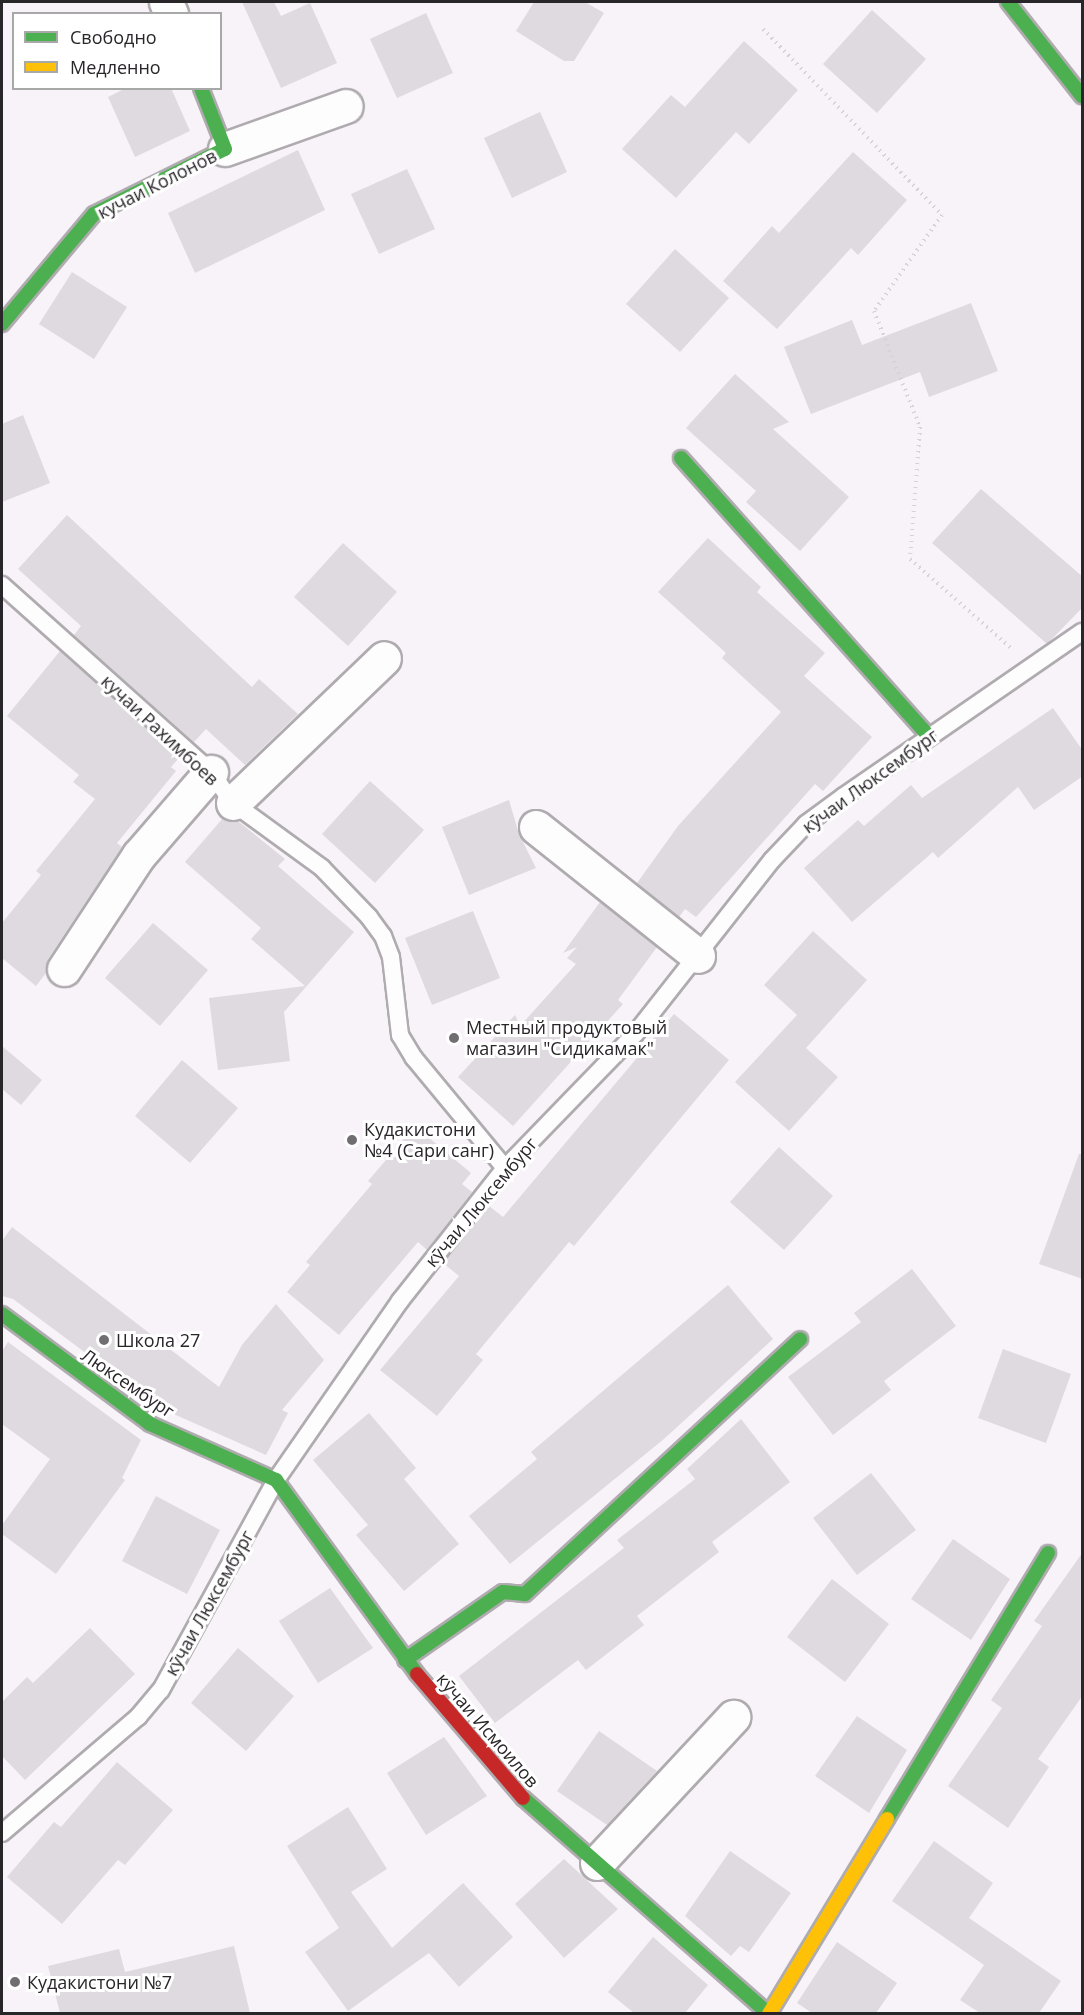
<!DOCTYPE html>
<meta charset="utf-8">
<style>
body{margin:0}
#map{position:relative;width:1084px;height:2015px;overflow:hidden;background:#f8f3f9;font-family:"Open Sans",sans-serif}
div>[style]{position:absolute}
.building>*{inset:0;background:#dedadf}
.path>*{height:4px;margin-top:-2px;transform-origin:0;background:repeating-linear-gradient(90deg,#d4d4d4 0 1.5px,transparent 0 6px)}
.roads{filter:drop-shadow(2px 0 #afabaf) drop-shadow(-2px 0 #afabaf) drop-shadow(0 2px #afabaf) drop-shadow(0 -2px #afabaf)}
.lane>*{height:16px;margin:-8px;padding:0 8px;transform-origin:8px;border-radius:8px;background:#fefdfe}
.street>*{height:33px;margin:-16.5px;padding:0 16.5px;transform-origin:16.5px;border-radius:16.5px;background:#fefdfe}
.fast>*{height:14px;margin:-7px;padding:0 7px;transform-origin:7px;border-radius:7px;background:#4caf50}
.slow>*{height:14px;margin:-7px;padding:0 7px;transform-origin:7px;border-radius:7px;background:#ffc107}
.jam>*{height:14px;margin:-7px;padding:0 7px;transform-origin:7px;border-radius:7px;background:#c62828}
.dots>*{width:16px;height:16px;translate:-50% -50%;box-sizing:border-box;border:3px solid #fff;border-radius:50%}
span{translate:-50% -50%;white-space:nowrap;text-align:center;line-height:1.15;-webkit-text-stroke:6px #fff;paint-order:stroke}
.street-label{font-size:18px;color:#292629}
.poi-label{font-size:18px;color:#292629}
.left{translate:0 -50%;text-align:left}
.frame{position:absolute;inset:0;border:3px solid #292629;pointer-events:none}
.legend{position:absolute;left:12px;top:12px;width:210px;height:78px;box-sizing:border-box;background:#fff;border:2px solid #a9a8a9;margin:0;padding:8px 10px;list-style:none;font-size:18px;color:#292629}
.legend li{display:flex;align-items:center;gap:12px;height:30px}
.legend b{width:30px;border:2px solid #a9a8a9}
</style>
<div id="map">
<div class="building">
<div style="clip-path:polygon(242px 2px,274px 2px,281px 16px,310px 3px,337px 63px,281px 88px)"></div>
<div style="clip-path:polygon(534px 2px,585px 2px,604px 13px,574px 61px,564px 61px,516px 31px)"></div>
<div style="clip-path:polygon(872px 10px,926px 59px,877px 113px,823px 64px)"></div>
<div style="clip-path:polygon(426px 13px,453px 73px,397px 98px,370px 39px)"></div>
<div style="clip-path:polygon(744px 41px,798px 90px,749px 144px,736px 132px,676px 198px,622px 149px,671px 95px,685px 107px)"></div>
<div style="clip-path:polygon(126px 88px,171px 88px,190px 131px,135px 157px,108px 97px)"></div>
<div style="clip-path:polygon(540px 112px,567px 172px,512px 198px,484px 138px)"></div>
<div style="clip-path:polygon(298px 150px,325px 210px,195px 273px,168px 213px)"></div>
<div style="clip-path:polygon(853px 152px,907px 200px,858px 255px,851px 248px,777px 329px,723px 281px,772px 226px,779px 233px)"></div>
<div style="clip-path:polygon(407px 169px,435px 229px,379px 254px,351px 194px)"></div>
<div style="clip-path:polygon(675px 249px,729px 298px,680px 352px,626px 304px)"></div>
<div style="clip-path:polygon(72px 272px,127px 307px,94px 359px,39px 324px)"></div>
<div style="clip-path:polygon(971px 303px,998px 371px,929px 397px,920px 372px,811px 414px,784px 347px,852px 320px,862px 345px)"></div>
<div style="clip-path:polygon(735px 374px,789px 422px,773px 429px,849px 497px,800px 551px,746px 502px,756px 491px,686px 428px)"></div>
<div style="clip-path:polygon(23px 415px,50px 483px,2px 502px,2px 424px)"></div>
<div style="clip-path:polygon(981px 489px,1083px 577px,1083px 607px,1047px 644px,932px 543px)"></div>
<div style="clip-path:polygon(67px 515px,252px 687px,259px 679px,298px 714px,245px 765px,206px 729px,194px 742px,74px 635px,81px 626px,18px 569px)"></div>
<div style="clip-path:polygon(708px 538px,761px 587px,757px 592px,825px 653px,804px 676px,872px 737px,823px 791px,815px 784px,696px 917px,685px 909px,679px 917px,637px 883px,678px 826px,781px 712px,722px 658px,726px 653px,658px 592px)"></div>
<div style="clip-path:polygon(343px 543px,397px 592px,348px 646px,294px 597px)"></div>
<div style="clip-path:polygon(60px 651px,179px 758px,171px 767px,176px 771px,117px 843px,122px 847px,48px 959px,46px 973px,36px 986px,2px 958px,2px 923px,41px 875px,36px 871px,95px 799px,73px 782px,79px 775px,7px 716px)"></div>
<div style="clip-path:polygon(1053px 708px,1083px 751px,1083px 776px,1034px 810px,1018px 787px,938px 858px,933px 852px,852px 922px,804px 868px,858px 820px,864px 826px,911px 785px,922px 798px)"></div>
<div style="clip-path:polygon(370px 781px,424px 830px,375px 883px,322px 834px)"></div>
<div style="clip-path:polygon(509px 800px,519px 834px,536px 868px,469px 895px,442px 827px)"></div>
<div style="clip-path:polygon(223px 818px,238px 821px,285px 859px,278px 866px,354px 932px,284px 1012px,290px 1061px,218px 1070px,209px 998px,305px 986px,251px 939px,261px 928px,185px 862px)"></div>
<div style="clip-path:polygon(600px 902px,657px 947px,618px 1000px,623px 1004px,513px 1126px,458px 1077px,515px 1015px,520px 1026px,576px 964px,567px 958px,577px 947px,563px 953px)"></div>
<div style="clip-path:polygon(473px 911px,500px 978px,432px 1005px,405px 938px)"></div>
<div style="clip-path:polygon(153px 923px,208px 970px,160px 1026px,105px 978px)"></div>
<div style="clip-path:polygon(813px 931px,867px 980px,806px 1048px,838px 1077px,789px 1131px,735px 1082px,797px 1015px,764px 985px)"></div>
<div style="clip-path:polygon(674px 1014px,729px 1060px,574px 1246px,569px 1242px,476px 1354px,483px 1360px,437px 1416px,380px 1370px,459px 1276px,443px 1263px,489px 1206px,503px 1217px)"></div>
<div style="clip-path:polygon(2px 1046px,42px 1080px,21px 1105px,2px 1089px)"></div>
<div style="clip-path:polygon(182px 1060px,238px 1108px,190px 1163px,135px 1116px)"></div>
<div style="clip-path:polygon(415px 1126px,471px 1173px,462px 1184px,472px 1192px,427px 1250px,418px 1242px,339px 1335px,287px 1292px,310px 1265px,306px 1262px,372px 1184px,368px 1181px)"></div>
<div style="clip-path:polygon(779px 1147px,833px 1196px,784px 1250px,730px 1202px)"></div>
<div style="clip-path:polygon(1079px 1154px,1083px 1154px,1083px 1279px,1039px 1264px)"></div>
<div style="clip-path:polygon(12px 1227px,219px 1387px,242px 1345px,276px 1304px,324px 1360px,282px 1410px,288px 1413px,266px 1455px,160px 1408px,13px 1299px,2px 1296px,2px 1241px)"></div>
<div style="clip-path:polygon(912px 1269px,956px 1326px,884px 1381px,891px 1390px,833px 1435px,788px 1377px,861px 1322px,854px 1313px)"></div>
<div style="clip-path:polygon(728px 1285px,773px 1339px,664px 1439px,510px 1564px,469px 1516px,537px 1459px,531px 1452px)"></div>
<div style="clip-path:polygon(8px 1342px,141px 1440px,122px 1478px,125px 1480px,56px 1574px,2px 1534px,2px 1525px,50px 1459px,2px 1424px,2px 1351px)"></div>
<div style="clip-path:polygon(1003px 1349px,1071px 1374px,1046px 1443px,978px 1418px)"></div>
<div style="clip-path:polygon(369px 1413px,416px 1468px,404px 1479px,459px 1544px,404px 1591px,356px 1535px,368px 1525px,313px 1460px)"></div>
<div style="clip-path:polygon(741px 1419px,790px 1482px,712px 1542px,719px 1552px,637px 1616px,644px 1625px,586px 1670px,578px 1660px,495px 1723px,459px 1676px,624px 1548px,617px 1540px,695px 1479px,687px 1469px)"></div>
<div style="clip-path:polygon(871px 1473px,916px 1530px,857px 1575px,813px 1518px)"></div>
<div style="clip-path:polygon(156px 1496px,220px 1530px,187px 1594px,122px 1561px)"></div>
<div style="clip-path:polygon(953px 1539px,1010px 1579px,971px 1640px,911px 1599px)"></div>
<div style="clip-path:polygon(1083px 1552px,1083px 1695px,1038px 1759px,1049px 1767px,1008px 1828px,948px 1786px,1002px 1708px,991px 1700px,1042px 1626px,1034px 1621px)"></div>
<div style="clip-path:polygon(832px 1579px,889px 1624px,845px 1682px,787px 1637px)"></div>
<div style="clip-path:polygon(330px 1588px,373px 1648px,318px 1683px,279px 1621px)"></div>
<div style="clip-path:polygon(90px 1628px,135px 1674px,25px 1780px,2px 1756px,2px 1702px,27px 1677px,33px 1683px)"></div>
<div style="clip-path:polygon(238px 1648px,294px 1696px,246px 1751px,191px 1703px)"></div>
<div style="clip-path:polygon(857px 1716px,907px 1750px,869px 1813px,815px 1776px)"></div>
<div style="clip-path:polygon(599px 1731px,657px 1771px,607px 1825px,557px 1791px)"></div>
<div style="clip-path:polygon(444px 1737px,487px 1796px,426px 1835px,387px 1773px)"></div>
<div style="clip-path:polygon(117px 1762px,173px 1810px,125px 1865px,118px 1860px,62px 1924px,7px 1877px,54px 1822px,61px 1827px)"></div>
<div style="clip-path:polygon(348px 1807px,387px 1869px,351px 1892px,392px 1948px,463px 1883px,513px 1937px,459px 1987px,429px 1953px,348px 2011px,305px 1952px,339px 1928px,287px 1846px)"></div>
<div style="clip-path:polygon(934px 1841px,993px 1883px,969px 1918px,1061px 1981px,1039px 2013px,980px 2013px,960px 2000px,984px 1965px,892px 1901px)"></div>
<div style="clip-path:polygon(730px 1851px,791px 1893px,749px 1952px,740px 1946px,731px 1956px,685px 1916px)"></div>
<div style="clip-path:polygon(564px 1859px,618px 1909px,564px 1958px,515px 1904px)"></div>
<div style="clip-path:polygon(653px 1937px,708px 1985px,685px 2013px,634px 2013px,608px 1992px)"></div>
<div style="clip-path:polygon(837px 1942px,897px 1983px,876px 2013px,812px 2013px,797px 2003px)"></div>
<div style="clip-path:polygon(234px 1946px,250px 2013px,60px 2013px,48px 1966px,119px 1949px,125px 1972px)"></div>
</div>
<div class="path">
<div style="left:763px;top:29px;width:258px;rotate:46.1deg"></div>
<div style="left:942px;top:215px;width:118px;rotate:125.3deg"></div>
<div style="left:874px;top:311px;width:125px;rotate:68.4deg"></div>
<div style="left:920px;top:427px;width:132px;rotate:94.3deg"></div>
<div style="left:910px;top:559px;width:136px;rotate:41.4deg"></div>
</div>
<div class="roads">
<div class="lane">
<div style="left:2px;top:585px;width:280px;rotate:41.8deg"></div>
<div style="left:211px;top:772px;width:38px;rotate:55deg"></div>
<div style="left:233px;top:803px;width:110px;rotate:36.1deg"></div>
<div style="left:322px;top:868px;width:68px;rotate:46.2deg"></div>
<div style="left:369px;top:917px;width:24px;rotate:54deg"></div>
<div style="left:383px;top:936px;width:22px;rotate:69deg"></div>
<div style="left:391px;top:957px;width:79px;rotate:83.4deg"></div>
<div style="left:400px;top:1035px;width:27px;rotate:59deg"></div>
<div style="left:414px;top:1058px;width:143px;rotate:50.4deg"></div>
<div style="left:2px;top:1833px;width:179px;rotate:-40.5deg"></div>
<div style="left:138px;top:1717px;width:35px;rotate:-50deg"></div>
<div style="left:161px;top:1690px;width:239px;rotate:-61.3deg"></div>
<div style="left:276px;top:1480px;width:218px;rotate:-55.3deg"></div>
<div style="left:400px;top:1301px;width:169px;rotate:-51.7deg"></div>
<div style="left:505px;top:1168px;width:187px;rotate:-45.9deg"></div>
<div style="left:635px;top:1034px;width:221px;rotate:-51.8deg"></div>
<div style="left:772px;top:860px;width:50px;rotate:-46.6deg"></div>
<div style="left:806px;top:824px;width:47px;rotate:-36.4deg"></div>
<div style="left:844px;top:796px;width:289px;rotate:-34.6deg"></div>
</div>
<div class="street">
<div style="left:166px;top:2px;width:13px;rotate:67deg"></div>
<div style="left:225px;top:149px;width:128px;rotate:-19.6deg"></div>
<div style="left:233px;top:803px;width:209px;rotate:-43.8deg"></div>
<div style="left:536px;top:827px;width:207px;rotate:38.5deg"></div>
<div style="left:64px;top:969px;width:136px;rotate:-56.7deg"></div>
<div style="left:139px;top:855px;width:110px;rotate:-49.1deg"></div>
<div style="left:597px;top:1863px;width:200px;rotate:-47deg"></div>
</div>
<div class="fast">
<div style="left:1008px;top:2px;width:120px;rotate:51.8deg"></div>
<div style="left:2px;top:324px;width:143px;rotate:-50.1deg"></div>
<div style="left:94px;top:214px;width:146px;rotate:-26.4deg"></div>
<div style="left:225px;top:149px;width:66px;rotate:-111.5deg"></div>
<div style="left:681px;top:458px;width:373px;rotate:48.3deg"></div>
<div style="left:2px;top:1314px;width:184px;rotate:36.6deg"></div>
<div style="left:150px;top:1424px;width:138px;rotate:24deg"></div>
<div style="left:276px;top:1480px;width:240px;rotate:54deg"></div>
<div style="left:405px;top:1660px;width:119px;rotate:-34.8deg"></div>
<div style="left:503px;top:1592px;width:22px;rotate:5deg"></div>
<div style="left:525px;top:1594px;width:375px;rotate:-42.8deg"></div>
<div style="left:523px;top:1798px;width:327px;rotate:41.3deg"></div>
<div style="left:887px;top:1819px;width:311px;rotate:-58.8deg"></div>
</div>
<div class="slow">
<div style="left:769px;top:2014px;width:228px;rotate:-58.8deg"></div>
</div>
<div class="jam">
<div style="left:417px;top:1674px;width:163px;rotate:49.5deg"></div>
</div>
</div>
<div class="dots">
<div style="left:454px;top:1038px;background:#716e72"></div>
<div style="left:352px;top:1140px;background:#716e72"></div>
<div style="left:104px;top:1340px;background:#716e72"></div>
<div style="left:15px;top:1982px;background:#716e72"></div>
</div>
<div class="street-label">
<span style="left:157px;top:184px;rotate:-27deg">кучаи Колонов</span>
<span style="left:160px;top:730px;rotate:43deg">кучаи Рахимбоев</span>
<span style="left:870px;top:781px;rotate:-36deg">кӯчаи Люксембург</span>
<span style="left:481px;top:1202px;rotate:-50deg">кӯчаи Люксембург</span>
<span style="left:128px;top:1383px;rotate:34deg">Люксембург</span>
<span style="left:209px;top:1603px;rotate:-61deg">кӯчаи Люксембург</span>
<span style="left:488px;top:1730px;rotate:49deg">кӯчаи Исмоилов</span>
</div>
<div class="poi-label">
<span class="left" style="left:466px;top:1038px">Местный продуктовый<br>магазин "Сидикамак"</span>
<span class="left" style="left:364px;top:1140px">Кудакистони<br>№4 (Сари санг)</span>
<span class="left" style="left:116px;top:1340px">Школа 27</span>
<span class="left" style="left:27px;top:1982px">Кудакистони №7</span>
</div>
<div class="frame"></div>
<ul class="legend">
<li><b style="height:8px;background:#4caf50"></b>Свободно</li>
<li><b style="height:8px;background:#ffc107"></b>Медленно</li>
</ul>
</div>
